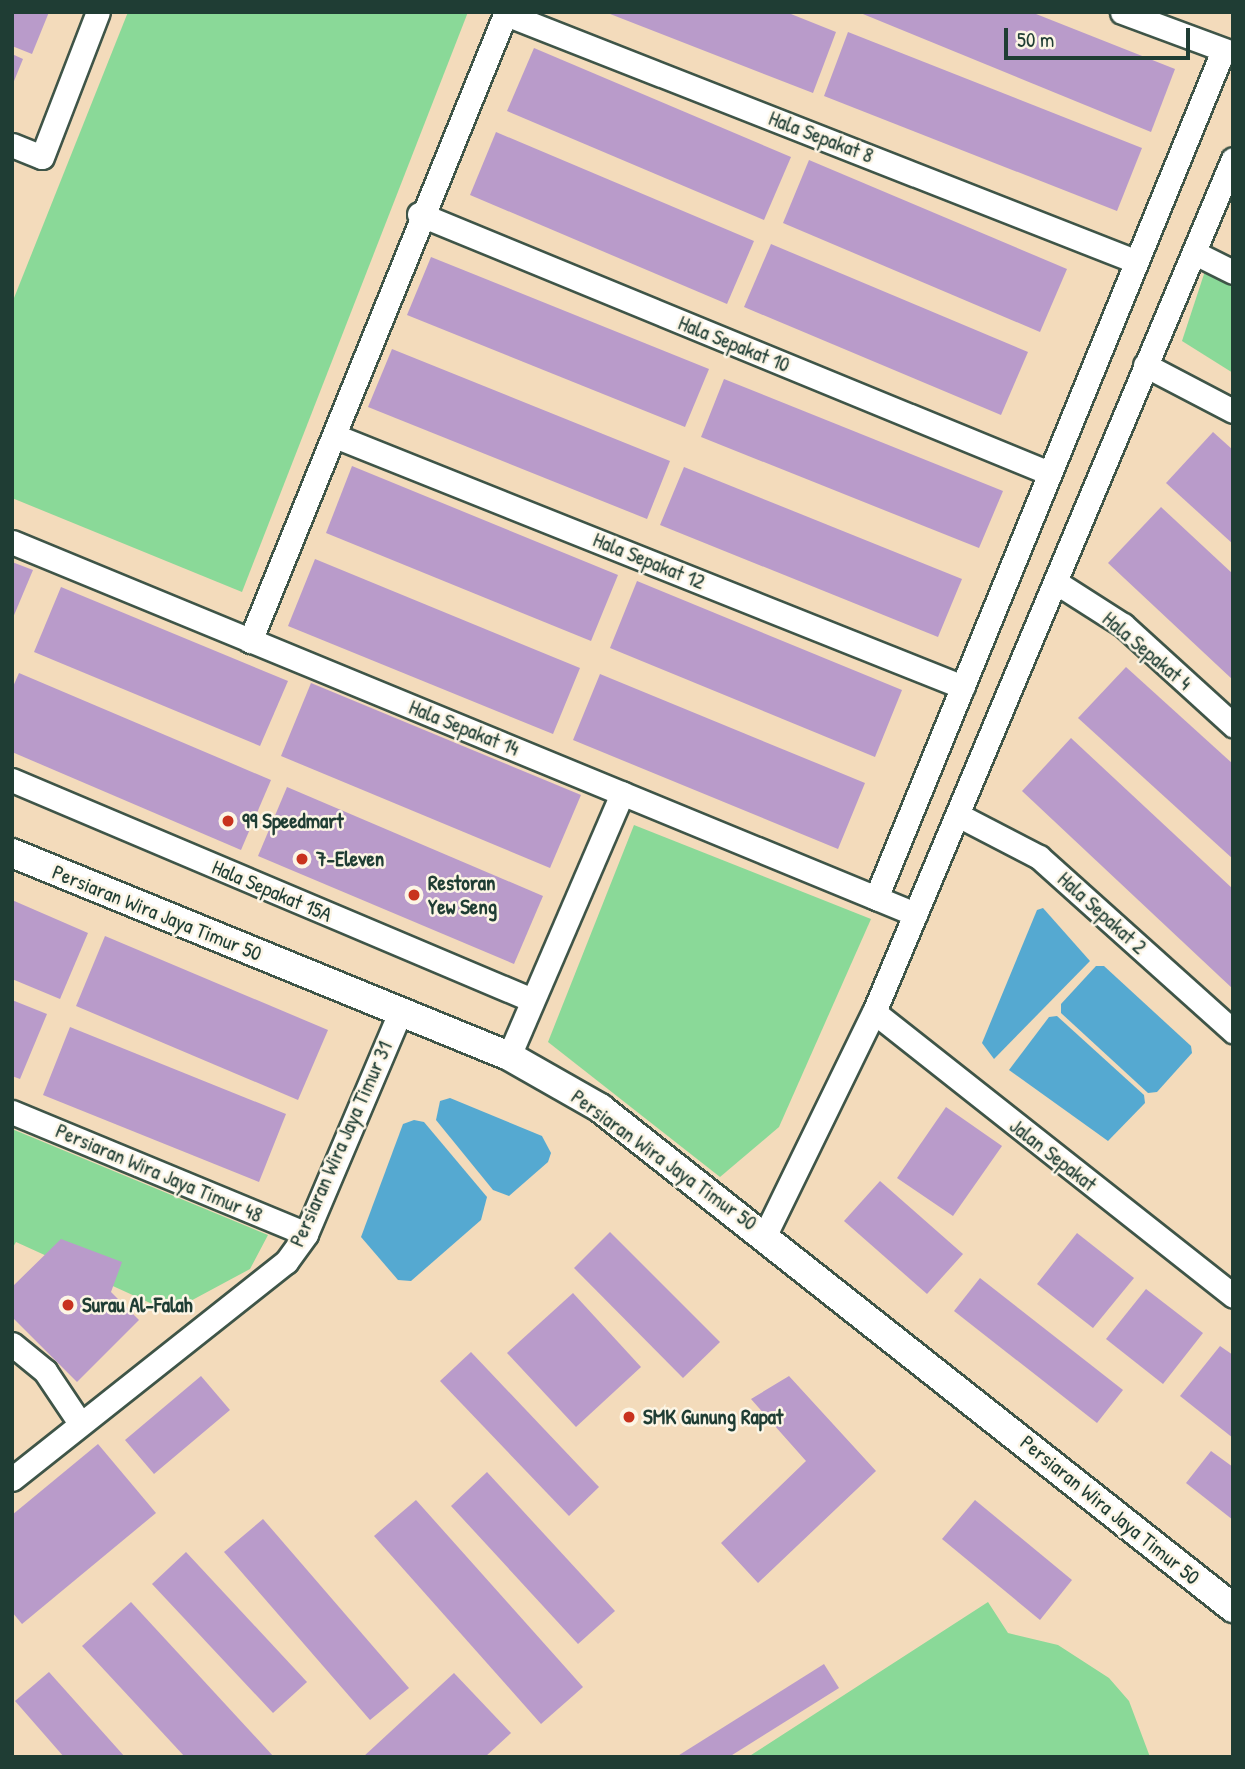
<!DOCTYPE html>
<style>
body{margin:0}
#map{position:relative;width:1245px;height:1769px;overflow:hidden;background:#f3dbbb;font-family:"Patrick Hand",sans-serif}
div>[style]{position:absolute}
.green>*{inset:0;background:#8ad998}
.water>*{inset:0;background:#55a9d1}
.building>*{inset:0;background:#b99bca}
.roads{filter:drop-shadow(2px 0 #3f5548) drop-shadow(-2px 0 #3f5548) drop-shadow(0 2px #3f5548) drop-shadow(0 -2px #3f5548)}
.minor>*{height:23px;margin:-11.5px;padding:0 11.5px;transform-origin:11.5px;border-radius:11.5px;background:#fff}
.tertiary>*{height:28px;margin:-14px;padding:0 14px;transform-origin:14px;border-radius:14px;background:#fff}
.dots>*{width:19px;height:19px;translate:-50% -50%;box-sizing:border-box;border:4px solid #fcf5e5;border-radius:50%}
span{translate:-50% -50%;white-space:nowrap;text-align:center;line-height:1.15;-webkit-text-stroke:5px #fcf5e5;paint-order:stroke}
.street-label{font-size:21px;color:#1f3d34}
.poi-label{font-size:21px;color:#1f3d34;font-weight:700}
.left{translate:0 -50%;text-align:left}
.frame{position:absolute;inset:0;border:14px solid #1f3d34;pointer-events:none}
.scale{position:absolute;left:1004px;top:28px;width:186px;height:32px;box-sizing:border-box;border:4px solid #1f3d34;border-top:0;padding-left:9px;font-size:21px;line-height:24px;white-space:nowrap;color:#1f3d34;-webkit-text-stroke:5px #fcf5e5;paint-order:stroke}
</style>
<div id="map">
<div class="green">
<div style="clip-path:polygon(128px 12px,468px 12px,242px 592px,12px 498px,12px 303px)"></div>
<div style="clip-path:polygon(1205px 271px,1233px 285px,1233px 373px,1182px 341px)"></div>
<div style="clip-path:polygon(634px 825px,871px 919px,779px 1127px,720px 1177px,548px 1042px)"></div>
<div style="clip-path:polygon(12px 1129px,268px 1235px,250px 1269px,170px 1312px,16px 1242px,12px 1249px)"></div>
<div style="clip-path:polygon(988px 1602px,1008px 1633px,1058px 1645px,1109px 1678px,1129px 1701px,1150px 1757px,748px 1757px)"></div>
</div>
<div class="water">
<div style="clip-path:polygon(1043px 908px,1090px 961px,994px 1059px,982px 1043px,1037px 910px)"></div>
<div style="clip-path:polygon(1096px 966px,1104px 966px,1191px 1046px,1192px 1053px,1157px 1092px,1148px 1093px,1061px 1013px,1061px 1004px)"></div>
<div style="clip-path:polygon(1057px 1016px,1144px 1095px,1145px 1103px,1108px 1141px,1009px 1070px,1049px 1017px)"></div>
<div style="clip-path:polygon(450px 1098px,542px 1136px,551px 1153px,548px 1162px,509px 1196px,493px 1190px,436px 1120px,440px 1101px)"></div>
<div style="clip-path:polygon(414px 1120px,424px 1122px,487px 1197px,481px 1220px,411px 1281px,398px 1280px,361px 1237px,403px 1124px)"></div>
</div>
<div class="building">
<div style="clip-path:polygon(12px 12px,49px 12px,32px 54px,12px 46px)"></div>
<div style="clip-path:polygon(605px 12px,786px 12px,836px 32px,813px 93px)"></div>
<div style="clip-path:polygon(858px 12px,1031px 12px,1175px 69px,1151px 132px)"></div>
<div style="clip-path:polygon(848px 32px,1142px 148px,1117px 211px,824px 96px)"></div>
<div style="clip-path:polygon(534px 48px,791px 157px,764px 220px,507px 111px)"></div>
<div style="clip-path:polygon(12px 54px,23px 59px,12px 86px)"></div>
<div style="clip-path:polygon(496px 132px,754px 241px,727px 304px,470px 195px)"></div>
<div style="clip-path:polygon(809px 160px,1067px 269px,1040px 332px,783px 223px)"></div>
<div style="clip-path:polygon(771px 244px,1028px 352px,1001px 415px,744px 307px)"></div>
<div style="clip-path:polygon(431px 257px,709px 369px,685px 427px,407px 315px)"></div>
<div style="clip-path:polygon(392px 349px,670px 461px,647px 519px,368px 407px)"></div>
<div style="clip-path:polygon(724px 379px,1003px 491px,979px 548px,701px 437px)"></div>
<div style="clip-path:polygon(1213px 432px,1233px 450px,1233px 544px,1166px 483px)"></div>
<div style="clip-path:polygon(352px 466px,618px 575px,591px 641px,326px 533px)"></div>
<div style="clip-path:polygon(684px 467px,962px 579px,938px 637px,660px 525px)"></div>
<div style="clip-path:polygon(1161px 507px,1233px 574px,1233px 680px,1108px 563px)"></div>
<div style="clip-path:polygon(315px 559px,580px 668px,553px 734px,288px 626px)"></div>
<div style="clip-path:polygon(12px 562px,33px 570px,12px 620px)"></div>
<div style="clip-path:polygon(637px 581px,902px 690px,875px 757px,610px 648px)"></div>
<div style="clip-path:polygon(61px 587px,288px 681px,260px 746px,34px 652px)"></div>
<div style="clip-path:polygon(1126px 667px,1233px 764px,1233px 859px,1078px 718px)"></div>
<div style="clip-path:polygon(19px 673px,271px 780px,241px 850px,12px 752px,12px 689px)"></div>
<div style="clip-path:polygon(600px 674px,865px 783px,838px 849px,573px 740px)"></div>
<div style="clip-path:polygon(311px 683px,581px 795px,550px 868px,281px 756px)"></div>
<div style="clip-path:polygon(1071px 738px,1233px 889px,1233px 989px,1022px 791px)"></div>
<div style="clip-path:polygon(287px 787px,543px 896px,514px 964px,258px 856px)"></div>
<div style="clip-path:polygon(12px 900px,88px 933px,60px 999px,12px 979px)"></div>
<div style="clip-path:polygon(105px 936px,328px 1030px,298px 1100px,76px 1006px)"></div>
<div style="clip-path:polygon(12px 1000px,47px 1014px,20px 1079px,12px 1076px)"></div>
<div style="clip-path:polygon(70px 1027px,286px 1114px,259px 1182px,43px 1095px)"></div>
<div style="clip-path:polygon(946px 1107px,1002px 1146px,953px 1216px,897px 1178px)"></div>
<div style="clip-path:polygon(880px 1181px,963px 1254px,927px 1294px,844px 1221px)"></div>
<div style="clip-path:polygon(610px 1232px,720px 1342px,683px 1378px,574px 1268px)"></div>
<div style="clip-path:polygon(1077px 1233px,1134px 1278px,1093px 1328px,1037px 1284px)"></div>
<div style="clip-path:polygon(61px 1239px,122px 1262px,111px 1292px,139px 1320px,77px 1382px,12px 1317px,12px 1287px)"></div>
<div style="clip-path:polygon(980px 1278px,1123px 1390px,1097px 1423px,954px 1311px)"></div>
<div style="clip-path:polygon(1146px 1289px,1203px 1333px,1163px 1384px,1106px 1339px)"></div>
<div style="clip-path:polygon(573px 1293px,641px 1367px,576px 1427px,507px 1353px)"></div>
<div style="clip-path:polygon(1220px 1346px,1233px 1355px,1233px 1438px,1180px 1396px)"></div>
<div style="clip-path:polygon(471px 1352px,599px 1487px,569px 1516px,440px 1381px)"></div>
<div style="clip-path:polygon(201px 1376px,230px 1410px,154px 1474px,125px 1440px)"></div>
<div style="clip-path:polygon(789px 1376px,876px 1471px,758px 1583px,721px 1543px,806px 1461px,751px 1399px)"></div>
<div style="clip-path:polygon(98px 1444px,156px 1513px,22px 1624px,12px 1612px,12px 1515px)"></div>
<div style="clip-path:polygon(1211px 1451px,1233px 1467px,1233px 1520px,1186px 1483px)"></div>
<div style="clip-path:polygon(487px 1472px,615px 1611px,578px 1644px,451px 1506px)"></div>
<div style="clip-path:polygon(416px 1500px,583px 1687px,541px 1724px,374px 1536px)"></div>
<div style="clip-path:polygon(975px 1500px,1072px 1580px,1040px 1620px,942px 1539px)"></div>
<div style="clip-path:polygon(263px 1519px,409px 1688px,370px 1720px,224px 1552px)"></div>
<div style="clip-path:polygon(186px 1552px,307px 1682px,273px 1713px,152px 1584px)"></div>
<div style="clip-path:polygon(131px 1602px,274px 1757px,185px 1757px,82px 1646px)"></div>
<div style="clip-path:polygon(824px 1664px,839px 1688px,729px 1757px,676px 1757px)"></div>
<div style="clip-path:polygon(49px 1672px,125px 1757px,64px 1757px,15px 1701px)"></div>
<div style="clip-path:polygon(454px 1673px,511px 1733px,485px 1757px,363px 1757px)"></div>
</div>
<div class="roads">
<div class="minor">
<div style="left:1122px;top:12px;width:118px;rotate:20.3deg"></div>
<div style="left:506px;top:14px;width:676px;rotate:21.44deg"></div>
<div style="left:12px;top:145px;width:32px;rotate:22deg"></div>
<div style="left:42px;top:157px;width:155px;rotate:-68.9deg"></div>
<div style="left:419px;top:214px;width:681px;rotate:22.35deg"></div>
<div style="left:1195px;top:253px;width:42px;rotate:26.6deg"></div>
<div style="left:1145px;top:365px;width:99px;rotate:27.6deg"></div>
<div style="left:335px;top:436px;width:676px;rotate:21.79deg"></div>
<div style="left:12px;top:542px;width:977px;rotate:22.39deg"></div>
<div style="left:1057px;top:583px;width:78px;rotate:32.5deg"></div>
<div style="left:1123px;top:625px;width:149px;rotate:42.3deg"></div>
<div style="left:250px;top:641px;width:679px;rotate:-67.85deg"></div>
<div style="left:12px;top:780px;width:565px;rotate:22.93deg"></div>
<div style="left:958px;top:815px;width:91px;rotate:27.4deg"></div>
<div style="left:1039px;top:857px;width:261px;rotate:41.9deg"></div>
<div style="left:876px;top:898px;width:913px;rotate:-67.73deg"></div>
<div style="left:874px;top:1012px;width:458px;rotate:38.3deg"></div>
<div style="left:509px;top:1056px;width:286px;rotate:-66.7deg"></div>
<div style="left:12px;top:1112px;width:318px;rotate:22.5deg"></div>
<div style="left:765px;top:1235px;width:248px;rotate:-64deg"></div>
<div style="left:874px;top:1012px;width:925px;rotate:-67.18deg"></div>
<div style="left:12px;top:1344px;width:43px;rotate:39.3deg"></div>
<div style="left:45px;top:1371px;width:63px;rotate:56.1deg"></div>
<div style="left:12px;top:1479px;width:350px;rotate:-38.4deg"></div>
<div style="left:286px;top:1262px;width:34px;rotate:-54deg"></div>
<div style="left:306px;top:1234px;width:240px;rotate:-67deg"></div>
</div>
<div class="tertiary">
<div style="left:12px;top:853px;width:537px;rotate:22.22deg"></div>
<div style="left:509px;top:1056px;width:105px;rotate:29.7deg"></div>
<div style="left:600px;top:1108px;width:807px;rotate:38.3deg"></div>
</div>
</div>
<div class="dots">
<div style="left:228px;top:821px;background:#c8321e"></div>
<div style="left:302px;top:859px;background:#c8321e"></div>
<div style="left:414px;top:895px;background:#c8321e"></div>
<div style="left:68px;top:1305px;background:#c8321e"></div>
<div style="left:629px;top:1417px;background:#c8321e"></div>
</div>
<div class="street-label">
<span style="left:821px;top:137px;rotate:21deg">Hala Sepakat 8</span>
<span style="left:734px;top:344px;rotate:22deg">Hala Sepakat 10</span>
<span style="left:649px;top:561px;rotate:22deg">Hala Sepakat 12</span>
<span style="left:1147px;top:651px;rotate:40deg">Hala Sepakat 4</span>
<span style="left:464px;top:728px;rotate:22deg">Hala Sepakat 14</span>
<span style="left:272px;top:891px;rotate:23deg">Hala Sepakat 15A</span>
<span style="left:157px;top:913px;rotate:22deg">Persiaran Wira Jaya Timur 50</span>
<span style="left:1102px;top:913px;rotate:42deg">Hala Sepakat 2</span>
<span style="left:341px;top:1144px;rotate:-66deg">Persiaran Wira Jaya Timur 31</span>
<span style="left:1053px;top:1155px;rotate:38deg">Jalan Sepakat</span>
<span style="left:664px;top:1160px;rotate:36deg">Persiaran Wira Jaya Timur 50</span>
<span style="left:159px;top:1173px;rotate:23deg">Persiaran Wira Jaya Timur 48</span>
<span style="left:1110px;top:1510px;rotate:39deg">Persiaran Wira Jaya Timur 50</span>
</div>
<div class="poi-label">
<span class="left" style="left:242px;top:821px">99 Speedmart</span>
<span class="left" style="left:316px;top:859px">7-Eleven</span>
<span class="left" style="left:428px;top:895px">Restoran<br>Yew Seng</span>
<span class="left" style="left:82px;top:1305px">Surau Al-Falah</span>
<span class="left" style="left:643px;top:1417px">SMK Gunung Rapat</span>
</div>
<div class="frame"></div>
<div class="scale">50 m</div>
</div>
